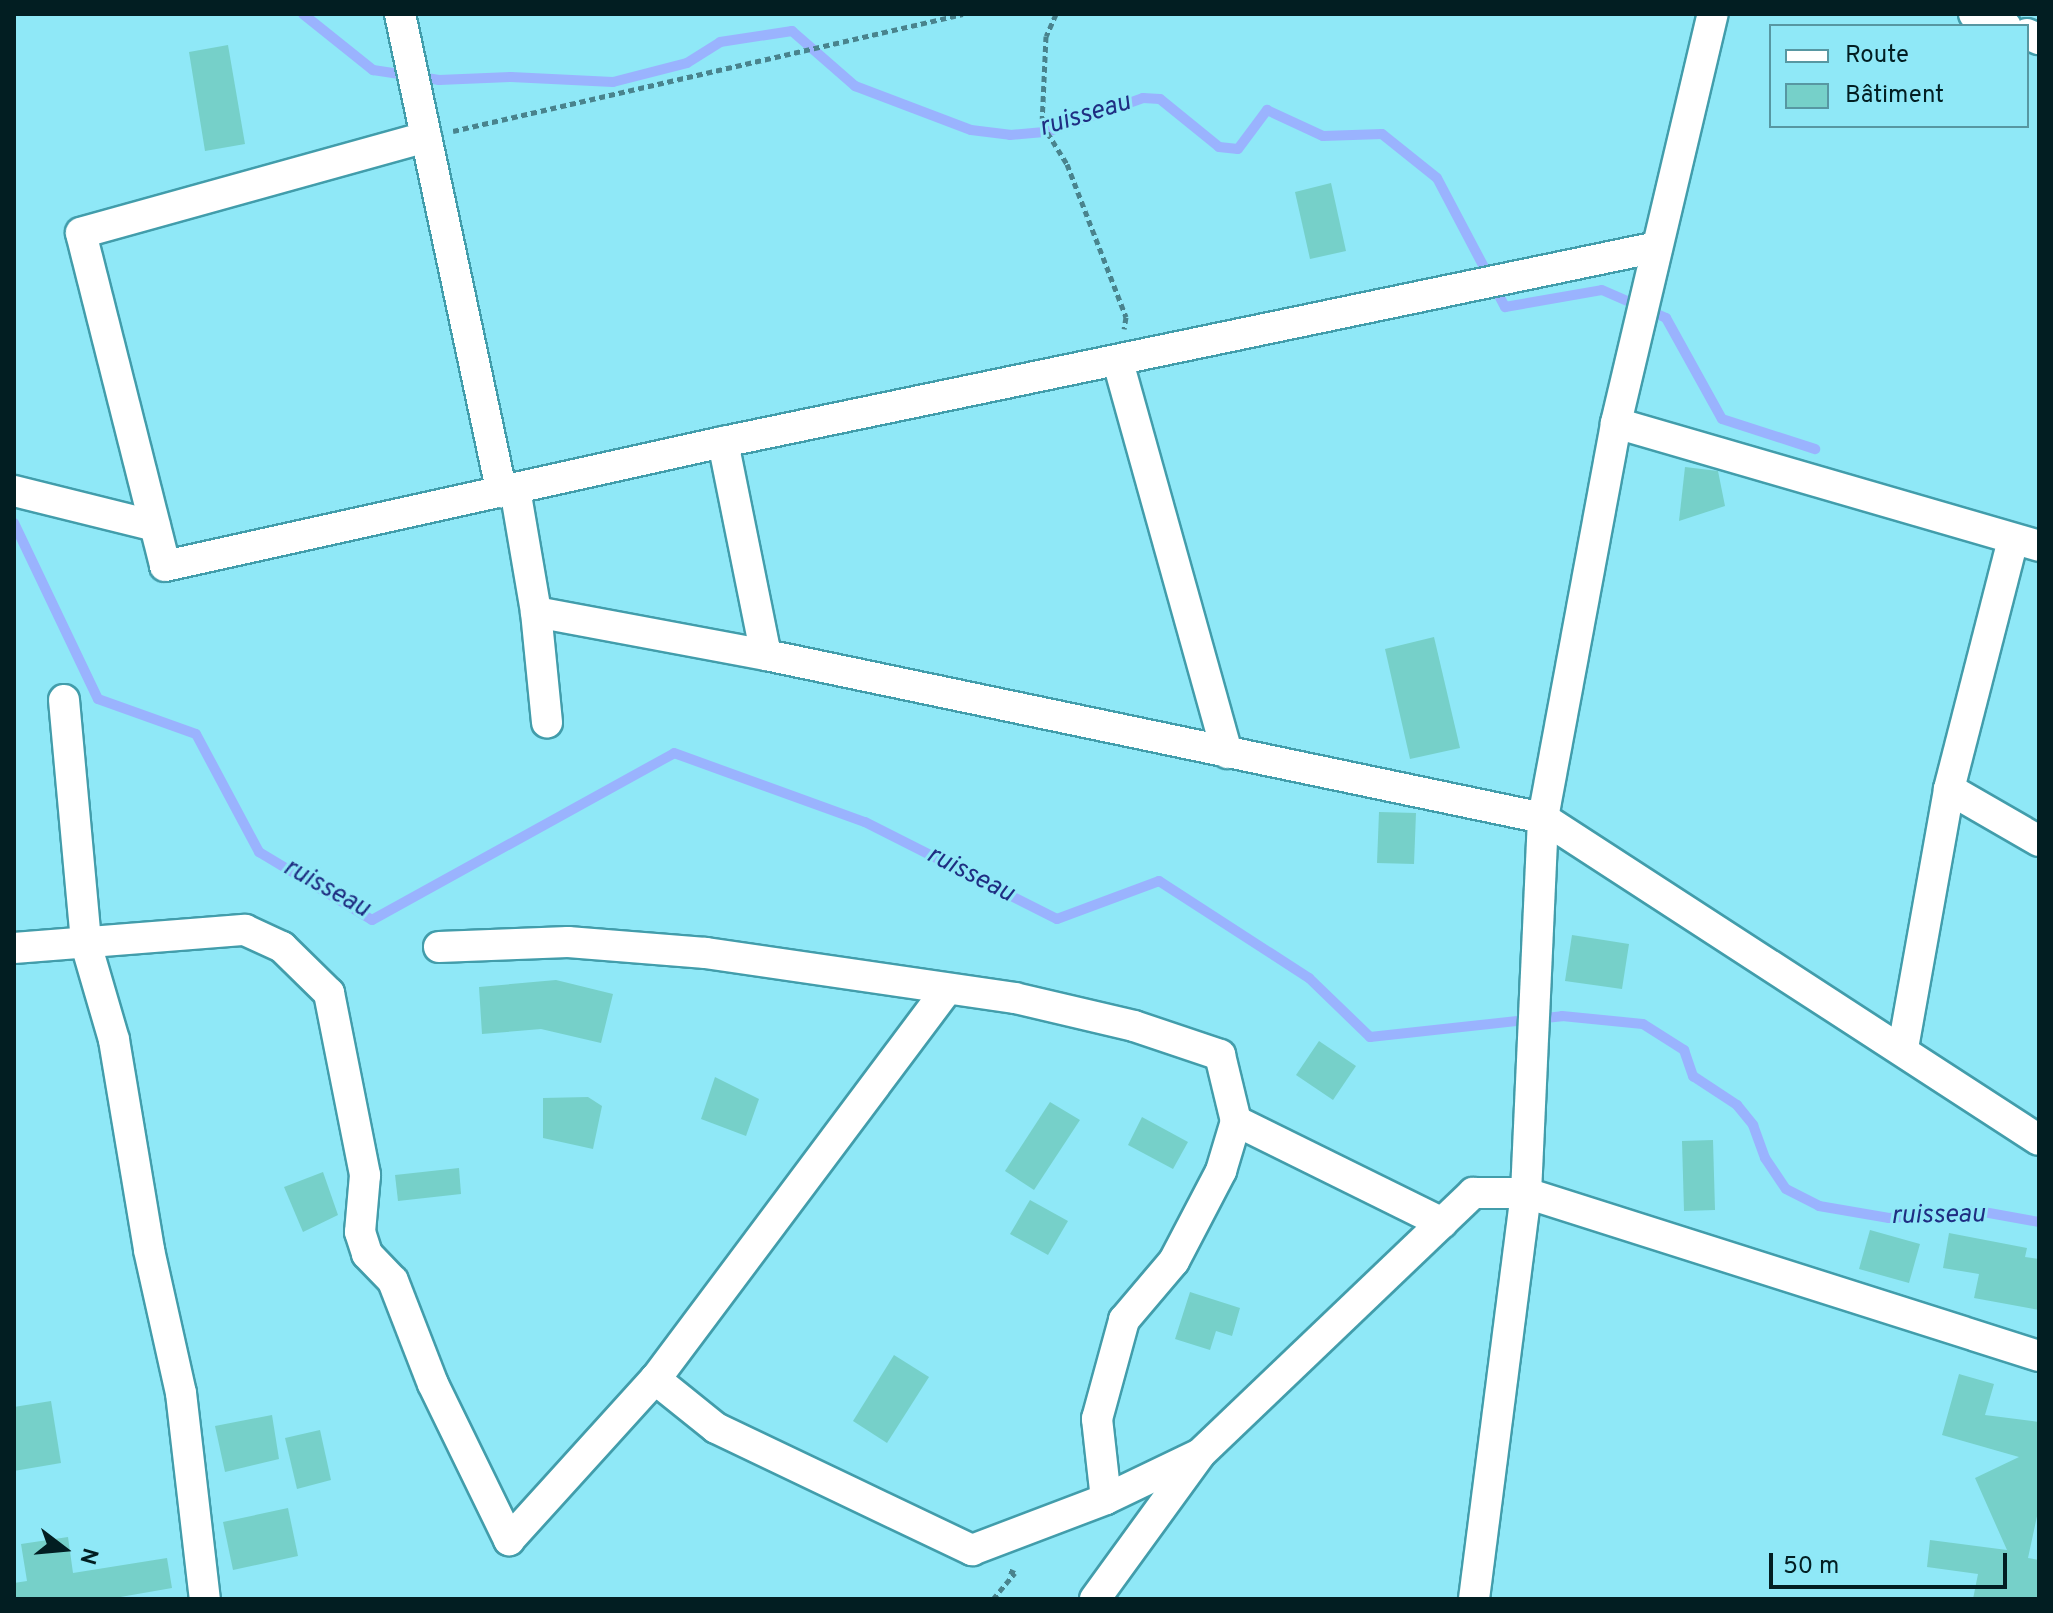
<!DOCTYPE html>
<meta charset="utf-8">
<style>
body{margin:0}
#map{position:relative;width:2053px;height:1613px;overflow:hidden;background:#8fe8f7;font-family:Overpass,sans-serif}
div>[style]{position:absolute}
.stream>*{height:10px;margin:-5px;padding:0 5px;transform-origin:5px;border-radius:5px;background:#9ab3fe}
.building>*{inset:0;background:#76d0c9}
.path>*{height:5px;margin-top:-2.5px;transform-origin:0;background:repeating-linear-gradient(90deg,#49838d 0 6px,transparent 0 10px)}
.roads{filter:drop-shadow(2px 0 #429dab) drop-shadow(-2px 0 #429dab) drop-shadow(0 2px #429dab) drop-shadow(0 -2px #429dab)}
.street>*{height:30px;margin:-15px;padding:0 15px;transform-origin:15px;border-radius:15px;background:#fff}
span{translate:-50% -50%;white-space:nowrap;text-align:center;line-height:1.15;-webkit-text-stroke:6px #8fe8f7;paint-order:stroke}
.water-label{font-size:26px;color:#1f2e82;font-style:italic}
.frame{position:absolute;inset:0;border:16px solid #021e22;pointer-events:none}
.legend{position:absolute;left:1769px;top:24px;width:260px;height:104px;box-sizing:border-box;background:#8fe8f7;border:2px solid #5797a2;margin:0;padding:10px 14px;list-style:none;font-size:24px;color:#021e22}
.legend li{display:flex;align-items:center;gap:16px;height:40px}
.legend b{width:40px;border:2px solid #5797a2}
.north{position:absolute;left:24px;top:1509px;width:80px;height:80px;-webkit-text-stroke:6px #8fe8f7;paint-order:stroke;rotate:106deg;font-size:22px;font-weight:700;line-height:32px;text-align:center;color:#021e22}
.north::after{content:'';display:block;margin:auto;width:28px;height:36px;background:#021e22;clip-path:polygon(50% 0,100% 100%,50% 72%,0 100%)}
.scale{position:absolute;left:1769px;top:1553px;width:238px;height:36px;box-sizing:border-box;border:4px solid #021e22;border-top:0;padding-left:10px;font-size:24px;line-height:28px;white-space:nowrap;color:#021e22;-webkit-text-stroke:6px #8fe8f7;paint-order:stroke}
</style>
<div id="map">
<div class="stream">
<div style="left:303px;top:14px;width:90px;rotate:38.7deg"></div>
<div style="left:373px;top:70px;width:67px;rotate:8.6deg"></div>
<div style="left:439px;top:80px;width:72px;rotate:-2.4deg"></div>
<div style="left:511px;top:77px;width:102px;rotate:2.8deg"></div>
<div style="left:613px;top:82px;width:76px;rotate:-14.4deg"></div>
<div style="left:687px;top:63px;width:39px;rotate:-32deg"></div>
<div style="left:720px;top:42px;width:73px;rotate:-8.7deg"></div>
<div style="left:792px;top:31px;width:84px;rotate:41.1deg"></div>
<div style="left:855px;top:86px;width:124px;rotate:20.8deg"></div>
<div style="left:971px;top:130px;width:39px;rotate:7deg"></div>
<div style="left:1010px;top:135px;width:37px;rotate:-5deg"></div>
<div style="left:1047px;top:132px;width:102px;rotate:-19.5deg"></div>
<div style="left:1143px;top:98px;width:17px;rotate:3deg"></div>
<div style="left:1160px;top:99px;width:76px;rotate:39.1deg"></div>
<div style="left:1219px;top:147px;width:19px;rotate:6deg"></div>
<div style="left:1238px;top:149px;width:49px;rotate:-53.4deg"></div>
<div style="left:1267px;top:110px;width:62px;rotate:24.9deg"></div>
<div style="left:1323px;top:136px;width:59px;rotate:-1.9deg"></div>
<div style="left:1382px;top:134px;width:70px;rotate:38.7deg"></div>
<div style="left:1437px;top:178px;width:146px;rotate:62.2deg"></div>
<div style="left:1505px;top:307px;width:98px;rotate:-9.9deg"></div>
<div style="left:1602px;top:290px;width:70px;rotate:23.6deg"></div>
<div style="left:1666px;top:318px;width:115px;rotate:61deg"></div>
<div style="left:1722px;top:419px;width:98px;rotate:17.9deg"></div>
<div style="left:14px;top:523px;width:195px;rotate:64.5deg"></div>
<div style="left:98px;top:699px;width:104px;rotate:19.7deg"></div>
<div style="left:196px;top:734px;width:134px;rotate:61.9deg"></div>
<div style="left:259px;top:852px;width:132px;rotate:31deg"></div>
<div style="left:372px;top:920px;width:345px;rotate:-28.9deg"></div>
<div style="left:674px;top:753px;width:203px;rotate:19.9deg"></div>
<div style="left:865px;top:822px;width:215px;rotate:26.8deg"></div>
<div style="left:1057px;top:919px;width:109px;rotate:-20.4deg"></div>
<div style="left:1159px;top:881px;width:179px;rotate:32.9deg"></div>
<div style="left:1309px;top:978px;width:85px;rotate:44deg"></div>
<div style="left:1370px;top:1037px;width:193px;rotate:-6.2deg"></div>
<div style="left:1562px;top:1016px;width:81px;rotate:5.6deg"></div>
<div style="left:1643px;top:1024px;width:49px;rotate:32.4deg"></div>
<div style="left:1684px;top:1050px;width:28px;rotate:71deg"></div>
<div style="left:1693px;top:1076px;width:53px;rotate:33.4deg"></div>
<div style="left:1737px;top:1105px;width:26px;rotate:51deg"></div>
<div style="left:1753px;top:1125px;width:35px;rotate:70deg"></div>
<div style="left:1765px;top:1158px;width:37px;rotate:56deg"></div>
<div style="left:1786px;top:1189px;width:37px;rotate:27deg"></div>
<div style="left:1819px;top:1206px;width:71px;rotate:9.7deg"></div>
<div style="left:1889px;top:1218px;width:89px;rotate:-4.5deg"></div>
<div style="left:1978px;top:1211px;width:62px;rotate:10.2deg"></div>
</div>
<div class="building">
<div style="clip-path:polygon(228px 45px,245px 144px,205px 151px,189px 52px)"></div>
<div style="clip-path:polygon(1331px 183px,1346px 251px,1310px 259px,1295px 192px)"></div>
<div style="clip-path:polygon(1685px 467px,1718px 471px,1725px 506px,1679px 521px)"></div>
<div style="clip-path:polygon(1434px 637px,1460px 748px,1410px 759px,1385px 649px)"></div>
<div style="clip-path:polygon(1379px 812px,1416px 813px,1414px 864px,1377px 863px)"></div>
<div style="clip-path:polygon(1572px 935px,1629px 944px,1622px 989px,1565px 981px)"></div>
<div style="clip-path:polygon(556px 980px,613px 994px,601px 1043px,541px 1029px,482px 1034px,479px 987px)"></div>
<div style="clip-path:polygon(1319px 1041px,1356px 1066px,1333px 1100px,1296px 1075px)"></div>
<div style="clip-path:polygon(715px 1077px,759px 1099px,746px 1136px,701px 1119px)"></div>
<div style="clip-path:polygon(588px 1097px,602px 1106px,593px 1149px,543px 1138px,543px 1098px)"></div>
<div style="clip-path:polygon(1050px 1102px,1080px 1120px,1034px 1190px,1005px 1171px)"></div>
<div style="clip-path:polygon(1142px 1117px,1188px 1142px,1173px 1169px,1128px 1145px)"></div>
<div style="clip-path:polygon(1713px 1140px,1715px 1210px,1684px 1211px,1682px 1141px)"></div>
<div style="clip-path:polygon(459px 1168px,461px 1194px,398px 1201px,395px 1175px)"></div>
<div style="clip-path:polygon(323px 1172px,338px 1215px,303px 1232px,284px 1187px)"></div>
<div style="clip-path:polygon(1030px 1200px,1068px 1221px,1048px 1255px,1010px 1234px)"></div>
<div style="clip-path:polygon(1870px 1230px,1920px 1244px,1909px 1283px,1859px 1269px)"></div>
<div style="clip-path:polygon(1949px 1233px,2027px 1248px,2025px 1257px,2039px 1259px,2039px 1310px,1974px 1298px,1979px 1274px,1943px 1268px)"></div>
<div style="clip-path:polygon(1190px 1292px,1240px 1308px,1232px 1336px,1216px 1331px,1210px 1350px,1175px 1339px)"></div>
<div style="clip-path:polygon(894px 1355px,929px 1377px,887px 1443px,853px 1421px)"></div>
<div style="clip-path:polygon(1959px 1374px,1994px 1384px,1985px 1415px,2039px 1422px,2039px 1507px,2028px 1558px,2039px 1560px,2039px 1599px,1973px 1599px,1978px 1574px,1927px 1567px,1930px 1540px,2007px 1550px,1975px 1478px,2019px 1457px,1942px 1435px)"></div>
<div style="clip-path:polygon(51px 1401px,61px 1463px,14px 1471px,14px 1407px)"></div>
<div style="clip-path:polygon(272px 1415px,279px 1459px,225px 1472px,215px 1426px)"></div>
<div style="clip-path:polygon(320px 1430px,331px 1480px,297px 1489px,285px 1438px)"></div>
<div style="clip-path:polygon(288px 1508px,298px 1556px,233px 1570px,223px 1522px)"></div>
<div style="clip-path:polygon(68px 1537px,73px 1573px,167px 1558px,172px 1588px,109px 1599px,14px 1599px,14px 1583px,27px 1581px,21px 1544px)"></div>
</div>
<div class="path">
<div style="left:1056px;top:14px;width:24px;rotate:114deg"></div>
<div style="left:1046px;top:36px;width:88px;rotate:92.6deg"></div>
<div style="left:1042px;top:124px;width:47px;rotate:58deg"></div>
<div style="left:1067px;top:164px;width:164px;rotate:68.9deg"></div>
<div style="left:1126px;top:317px;width:12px;rotate:99deg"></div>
<div style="left:453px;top:131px;width:523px;rotate:-12.92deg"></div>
<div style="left:993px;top:1599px;width:34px;rotate:-50deg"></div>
<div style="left:1015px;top:1573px;width:8px;rotate:-157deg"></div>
</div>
<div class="roads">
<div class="street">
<div style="left:400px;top:14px;width:489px;rotate:78deg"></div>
<div style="left:1974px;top:14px;width:34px;rotate:21deg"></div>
<div style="left:2027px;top:34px;width:13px;rotate:23deg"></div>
<div style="left:426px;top:137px;width:358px;rotate:164.5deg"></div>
<div style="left:81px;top:233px;width:343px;rotate:75.8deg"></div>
<div style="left:165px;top:566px;width:572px;rotate:-12.53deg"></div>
<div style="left:723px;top:442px;width:954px;rotate:-11.79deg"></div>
<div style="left:1118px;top:362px;width:406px;rotate:74.4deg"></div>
<div style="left:1616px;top:423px;width:441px;rotate:16.2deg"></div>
<div style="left:723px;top:442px;width:217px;rotate:78.6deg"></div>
<div style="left:766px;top:655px;width:794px;rotate:11.85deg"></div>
<div style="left:1543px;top:818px;width:591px;rotate:32.99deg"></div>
<div style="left:515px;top:489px;width:125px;rotate:80.3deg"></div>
<div style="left:536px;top:612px;width:111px;rotate:84.3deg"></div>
<div style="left:14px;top:491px;width:145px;rotate:13.9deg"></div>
<div style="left:536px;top:612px;width:234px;rotate:10.6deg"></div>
<div style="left:64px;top:700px;width:245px;rotate:84.8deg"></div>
<div style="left:86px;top:944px;width:100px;rotate:73.7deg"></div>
<div style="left:114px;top:1040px;width:213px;rotate:80.5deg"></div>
<div style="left:149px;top:1250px;width:147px;rotate:77.4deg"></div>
<div style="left:181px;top:1393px;width:207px;rotate:83.4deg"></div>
<div style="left:1949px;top:789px;width:104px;rotate:30deg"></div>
<div style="left:439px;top:947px;width:129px;rotate:-2.2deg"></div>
<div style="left:568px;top:942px;width:138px;rotate:4.6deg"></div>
<div style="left:706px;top:953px;width:312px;rotate:8.3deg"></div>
<div style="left:1015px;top:998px;width:122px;rotate:13.2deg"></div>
<div style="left:1134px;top:1026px;width:91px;rotate:18.6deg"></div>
<div style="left:1220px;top:1055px;width:68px;rotate:76.4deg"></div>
<div style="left:1236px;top:1121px;width:230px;rotate:26.3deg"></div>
<div style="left:14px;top:948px;width:232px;rotate:-4.5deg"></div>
<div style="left:245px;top:930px;width:41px;rotate:24.7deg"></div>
<div style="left:282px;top:947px;width:66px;rotate:44.4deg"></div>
<div style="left:329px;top:993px;width:186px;rotate:78.8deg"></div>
<div style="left:365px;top:1175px;width:57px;rotate:95deg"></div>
<div style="left:360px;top:1232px;width:23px;rotate:72deg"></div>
<div style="left:367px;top:1254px;width:37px;rotate:46deg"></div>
<div style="left:393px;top:1281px;width:110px;rotate:68.8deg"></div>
<div style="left:433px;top:1384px;width:174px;rotate:64deg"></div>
<div style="left:509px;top:1540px;width:217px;rotate:-47.8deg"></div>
<div style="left:945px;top:992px;width:484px;rotate:126.8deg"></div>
<div style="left:655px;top:1379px;width:78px;rotate:38.8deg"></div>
<div style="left:716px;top:1428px;width:284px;rotate:25.5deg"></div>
<div style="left:972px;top:1550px;width:143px;rotate:-20.8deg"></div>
<div style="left:1106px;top:1499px;width:104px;rotate:-25.6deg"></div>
<div style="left:1200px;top:1454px;width:378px;rotate:-43.7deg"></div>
<div style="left:1473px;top:1193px;width:53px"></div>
<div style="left:1526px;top:1193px;width:538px;rotate:17.63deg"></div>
<div style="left:1903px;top:1048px;width:263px;rotate:-79.9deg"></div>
<div style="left:1949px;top:789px;width:257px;rotate:-75.6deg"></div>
<div style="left:1106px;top:1499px;width:81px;rotate:-96.4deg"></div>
<div style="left:1097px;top:1419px;width:103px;rotate:-74.7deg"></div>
<div style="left:1124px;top:1320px;width:77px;rotate:-49.7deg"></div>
<div style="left:1174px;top:1261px;width:102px;rotate:-62.4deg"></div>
<div style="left:1221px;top:1171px;width:52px;rotate:-73.3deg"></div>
<div style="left:1095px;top:1599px;width:177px;rotate:-54deg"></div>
<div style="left:1474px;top:1599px;width:409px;rotate:-82.7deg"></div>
<div style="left:1526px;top:1193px;width:375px;rotate:-87.4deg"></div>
<div style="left:1543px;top:818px;width:402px;rotate:-79.5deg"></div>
<div style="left:1616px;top:423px;width:420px;rotate:-76.7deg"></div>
</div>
</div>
<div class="water-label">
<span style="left:1085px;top:116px;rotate:-17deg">ruisseau</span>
<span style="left:970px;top:875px;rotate:27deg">ruisseau</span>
<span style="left:326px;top:889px;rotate:29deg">ruisseau</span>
<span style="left:1938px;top:1216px;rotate:-1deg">ruisseau</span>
</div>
<div class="frame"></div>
<ul class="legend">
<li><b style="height:10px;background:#fff"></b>Route</li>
<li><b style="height:22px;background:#76d0c9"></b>Bâtiment</li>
</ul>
<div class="north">N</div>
<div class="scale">50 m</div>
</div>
